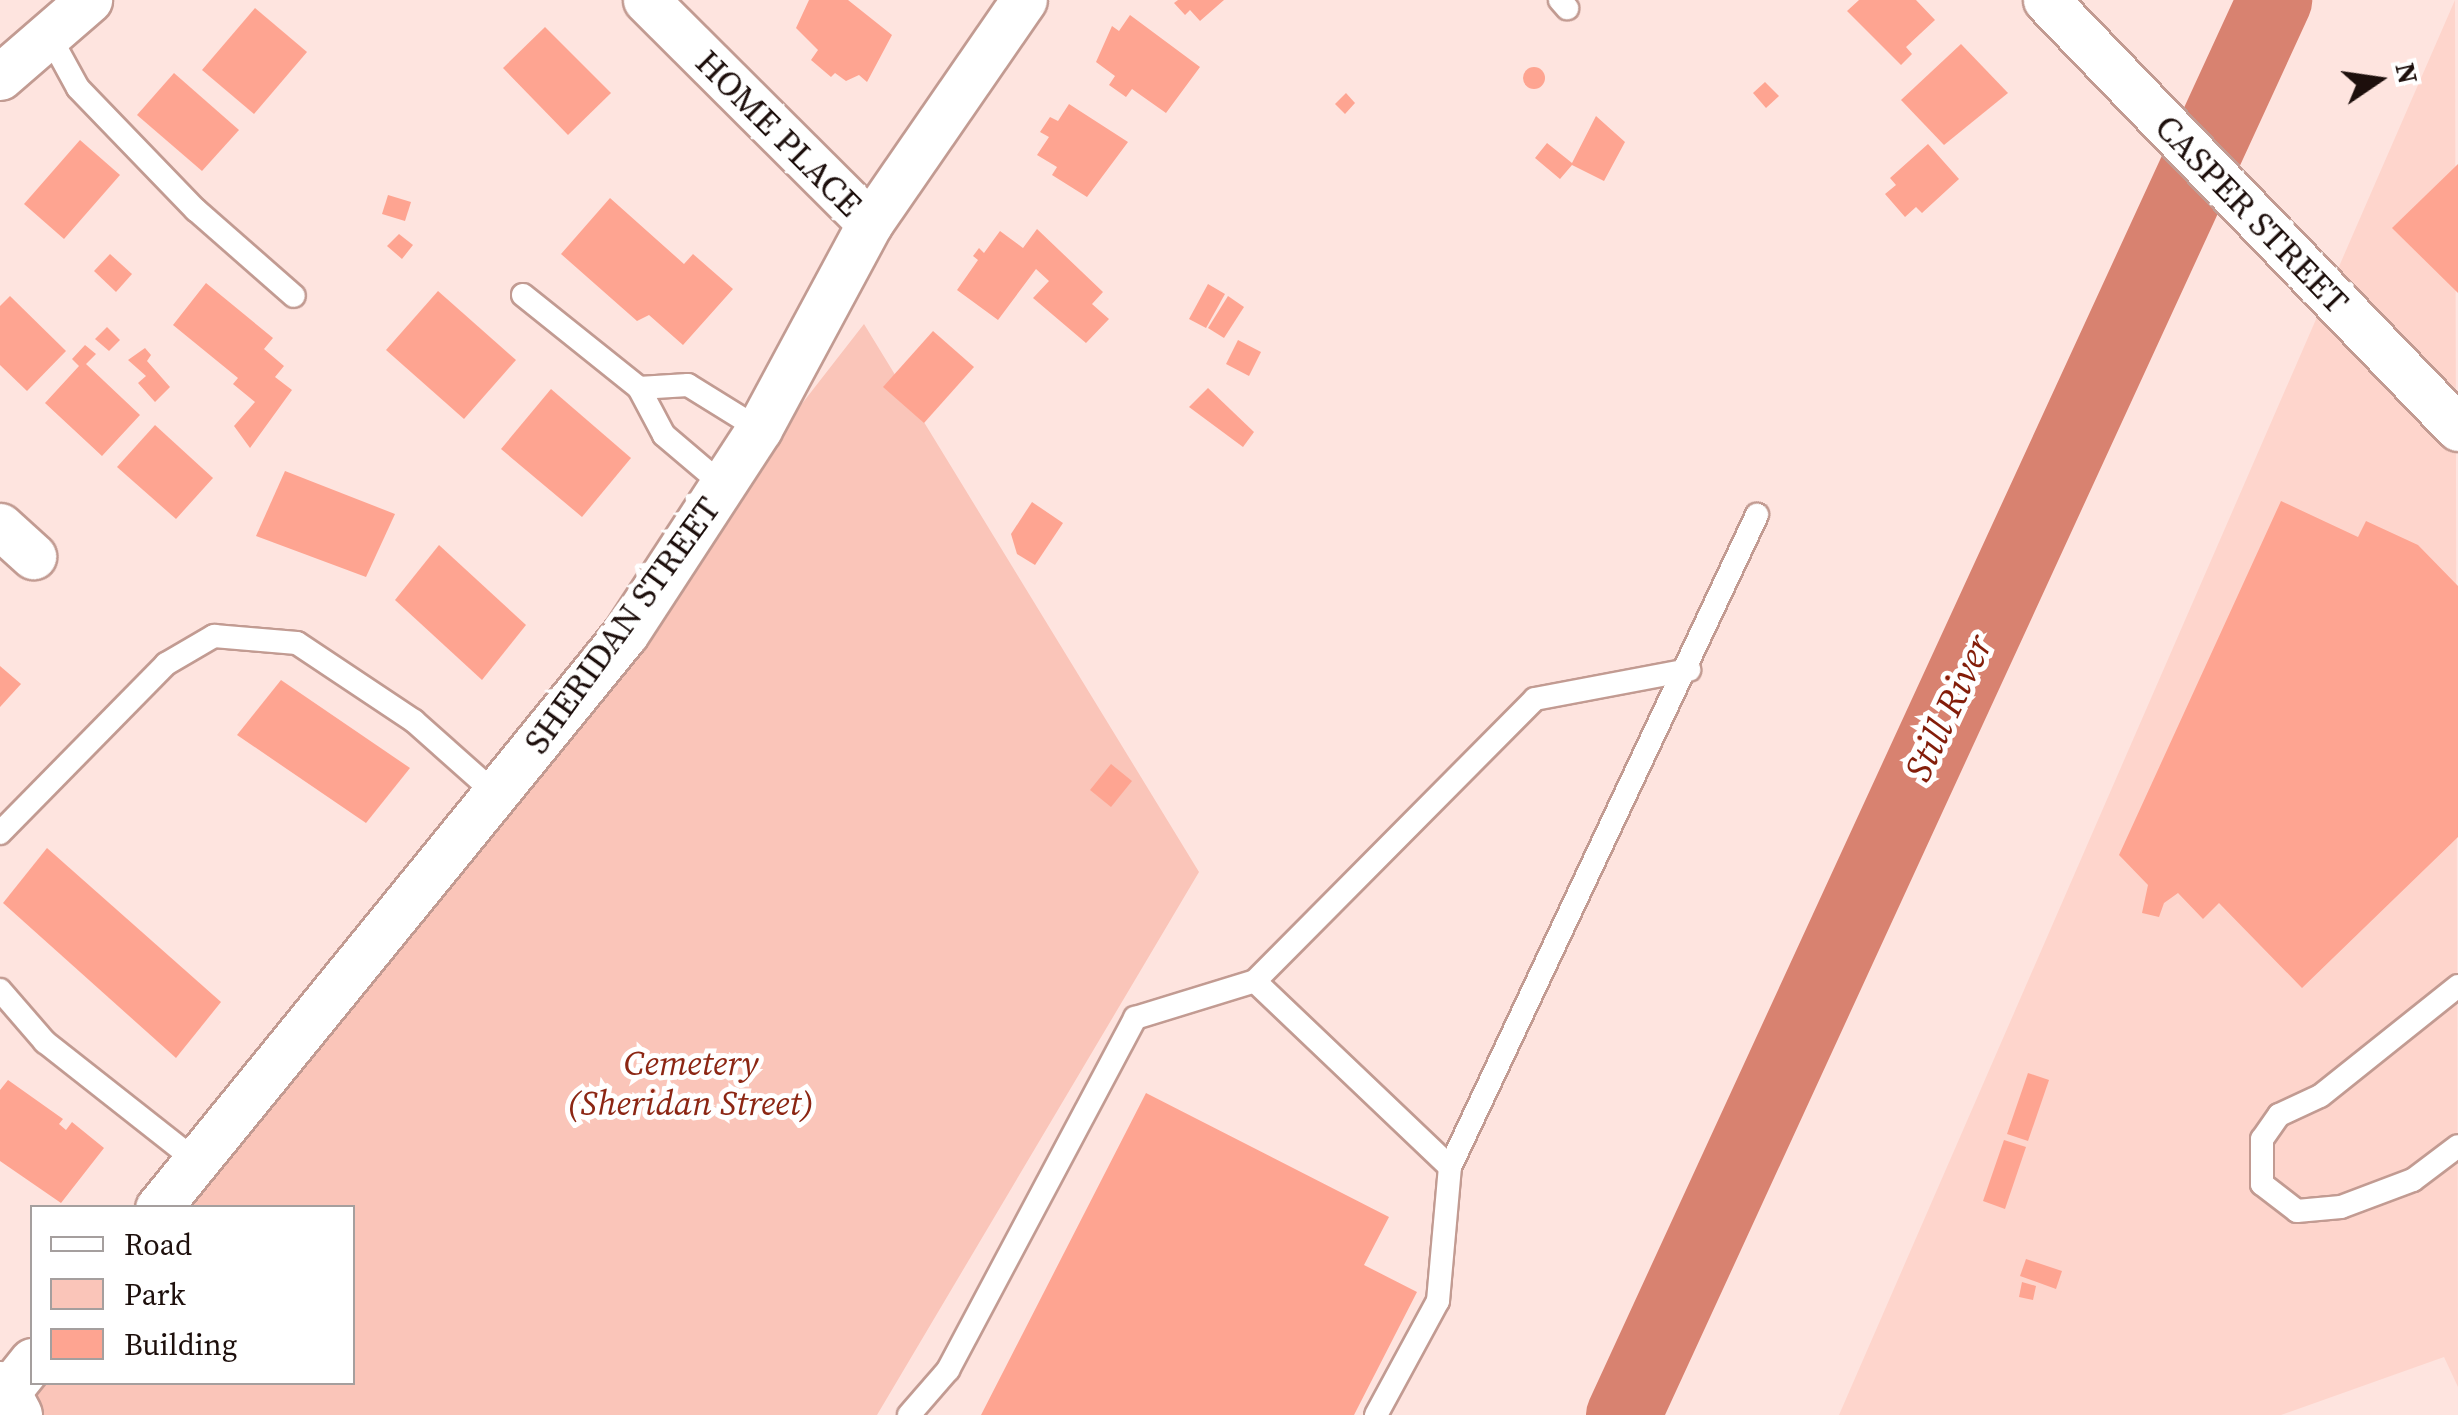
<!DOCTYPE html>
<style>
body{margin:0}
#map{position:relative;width:2458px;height:1415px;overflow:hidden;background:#fee4df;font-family:"Source Serif 4",serif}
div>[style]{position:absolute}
.built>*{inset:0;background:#fed5cc}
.green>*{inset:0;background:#fac5b9}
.river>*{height:75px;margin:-37.5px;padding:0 37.5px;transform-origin:37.5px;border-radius:37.5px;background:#d88270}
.building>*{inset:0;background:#fea491}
.round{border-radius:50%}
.roads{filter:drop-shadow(2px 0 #c29b92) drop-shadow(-2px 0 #c29b92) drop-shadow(0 2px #c29b92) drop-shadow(0 -2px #c29b92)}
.service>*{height:22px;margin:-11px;padding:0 11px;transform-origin:11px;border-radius:11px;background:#fff}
.minor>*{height:45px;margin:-22.5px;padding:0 22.5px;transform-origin:22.5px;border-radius:22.5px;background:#fff}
.tertiary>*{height:55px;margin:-27.5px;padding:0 27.5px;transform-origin:27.5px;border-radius:27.5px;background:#fff}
span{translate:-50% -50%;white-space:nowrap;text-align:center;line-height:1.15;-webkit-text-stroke:10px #fff;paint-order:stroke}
.street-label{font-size:35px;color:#1d0f0c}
.park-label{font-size:35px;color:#8c2613;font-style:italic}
.water-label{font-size:38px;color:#831d09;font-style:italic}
.legend{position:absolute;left:30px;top:1205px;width:325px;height:180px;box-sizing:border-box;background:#fff;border:2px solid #a59f9e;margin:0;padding:12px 18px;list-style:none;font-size:30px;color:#1d0f0c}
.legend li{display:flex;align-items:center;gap:20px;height:50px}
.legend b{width:50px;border:2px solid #a59f9e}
.north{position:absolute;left:2328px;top:30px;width:100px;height:100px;-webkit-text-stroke:8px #fff;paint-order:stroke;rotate:77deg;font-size:28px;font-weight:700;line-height:40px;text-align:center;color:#1d0f0c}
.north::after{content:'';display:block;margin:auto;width:35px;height:45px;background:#1d0f0c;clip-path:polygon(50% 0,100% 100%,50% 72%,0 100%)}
</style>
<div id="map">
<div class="built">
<div style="clip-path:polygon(2455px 0,2458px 1387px,2444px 1357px,2281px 1415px,1839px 1415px)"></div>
</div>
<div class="green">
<div style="clip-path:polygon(864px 324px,1199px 872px,877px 1415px,30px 1415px,32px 1382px,352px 1382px,352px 1208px,177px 1207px)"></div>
</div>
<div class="river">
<div style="left:1623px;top:1415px;width:1558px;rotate:-65.29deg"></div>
</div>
<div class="building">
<div style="clip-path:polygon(809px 0,848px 0,892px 35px,867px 82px,859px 75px,846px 81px,835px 73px,831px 77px,811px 60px,818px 50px,796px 28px)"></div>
<div style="clip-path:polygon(1178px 0,1224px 0,1200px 21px,1190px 10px,1185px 15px,1174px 3px)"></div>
<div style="clip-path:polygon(1859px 0,1916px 0,1935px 20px,1906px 47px,1912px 54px,1901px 65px,1847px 11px)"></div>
<div style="clip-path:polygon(255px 8px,307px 52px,254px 114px,202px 70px)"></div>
<div style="clip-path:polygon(1130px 15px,1200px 67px,1166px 113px,1132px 89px,1126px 97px,1109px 85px,1115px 76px,1096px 62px,1112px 26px,1119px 31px)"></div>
<div style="clip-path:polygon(545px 27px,611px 93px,568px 135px,503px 68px)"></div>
<div style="clip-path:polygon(1961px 44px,2008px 93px,1944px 145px,1901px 100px)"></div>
<div class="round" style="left:1523px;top:67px;width:22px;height:22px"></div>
<div style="clip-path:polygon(174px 73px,239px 130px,202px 171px,137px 115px)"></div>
<div style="clip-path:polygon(1765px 82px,1779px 96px,1766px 108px,1753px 93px)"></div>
<div style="clip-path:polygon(1346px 93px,1355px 103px,1345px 114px,1335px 104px)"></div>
<div style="clip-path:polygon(1069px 104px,1128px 142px,1087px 197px,1052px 175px,1057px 167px,1037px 155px,1049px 137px,1040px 132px,1050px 117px,1058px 121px)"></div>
<div style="clip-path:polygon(1596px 116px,1625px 142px,1604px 181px,1572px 165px,1560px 179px,1535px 158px,1547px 143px,1572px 163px)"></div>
<div style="clip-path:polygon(80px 140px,120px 175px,64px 239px,24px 204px)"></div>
<div style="clip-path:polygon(1928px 144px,1959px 179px,1922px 213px,1916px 207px,1905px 217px,1885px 194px,1896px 185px,1890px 178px)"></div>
<div style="clip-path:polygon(2458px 164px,2458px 293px,2392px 228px)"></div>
<div style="clip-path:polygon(388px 195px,411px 202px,405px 221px,382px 214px)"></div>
<div style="clip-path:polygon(610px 198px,684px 264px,693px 254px,733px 289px,683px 345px,649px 315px,637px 321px,561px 254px)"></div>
<div style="clip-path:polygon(1037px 229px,1103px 292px,1092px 304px,1109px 319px,1086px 343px,1033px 298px,1049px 281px,1036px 269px,998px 320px,957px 290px,978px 260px,973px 256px,979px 248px,984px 253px,1000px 231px,1023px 248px)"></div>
<div style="clip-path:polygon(399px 234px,413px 245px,402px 259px,387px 246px)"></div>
<div style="clip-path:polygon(110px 254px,132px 274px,116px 292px,94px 271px)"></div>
<div style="clip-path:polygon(206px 283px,273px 338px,264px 349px,284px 366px,275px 377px,292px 390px,250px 448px,234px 426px,255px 402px,233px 384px,238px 378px,173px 325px)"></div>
<div style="clip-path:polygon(1208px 284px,1225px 294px,1206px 328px,1189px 319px)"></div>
<div style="clip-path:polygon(438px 291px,516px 360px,464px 419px,386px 350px)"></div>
<div style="clip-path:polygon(10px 296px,66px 351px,27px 391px,0 365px,0 306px)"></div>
<div style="clip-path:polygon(1228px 296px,1244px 307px,1224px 338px,1208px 328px)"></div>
<div style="clip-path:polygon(107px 327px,120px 340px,109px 351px,95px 339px)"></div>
<div style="clip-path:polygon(933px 331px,974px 367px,924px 423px,883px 387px)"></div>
<div style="clip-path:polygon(1238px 340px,1261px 352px,1249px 376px,1226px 364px)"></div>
<div style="clip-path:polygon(85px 345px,96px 354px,86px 364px,140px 415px,102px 456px,45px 403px,79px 366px,72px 359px)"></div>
<div style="clip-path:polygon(145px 348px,151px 355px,147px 361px,170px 387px,155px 402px,138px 383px,146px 376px,128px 360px)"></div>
<div style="clip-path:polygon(1208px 388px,1254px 432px,1243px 447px,1189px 407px)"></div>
<div style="clip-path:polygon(551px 389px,631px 458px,582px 517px,501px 449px)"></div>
<div style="clip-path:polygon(155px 425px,213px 478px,176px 519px,117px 467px)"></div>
<div style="clip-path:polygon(285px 471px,395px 514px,366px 577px,256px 536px)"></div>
<div style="clip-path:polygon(2281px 501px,2358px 537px,2366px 521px,2418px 545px,2458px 586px,2458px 837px,2302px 988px,2219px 903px,2203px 919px,2178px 893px,2164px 903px,2159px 917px,2142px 913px,2148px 885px,2119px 855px)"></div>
<div style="clip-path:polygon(1032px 502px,1063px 523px,1035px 565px,1017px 554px,1011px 534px)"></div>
<div style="clip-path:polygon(439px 545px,526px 625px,482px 680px,395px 600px)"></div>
<div style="clip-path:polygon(0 666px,21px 684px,0 707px)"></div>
<div style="clip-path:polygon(281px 680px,410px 768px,366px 823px,237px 735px)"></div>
<div style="clip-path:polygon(1111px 764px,1132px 781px,1111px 807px,1090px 790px)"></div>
<div style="clip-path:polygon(47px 848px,221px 1002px,176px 1058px,3px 903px)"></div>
<div style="clip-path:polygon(2028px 1073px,2049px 1080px,2028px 1141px,2007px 1134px)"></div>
<div style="clip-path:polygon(8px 1080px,63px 1119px,59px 1124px,66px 1130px,72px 1122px,104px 1148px,61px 1203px,0 1161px,0 1090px)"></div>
<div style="clip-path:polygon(1146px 1093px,1389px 1217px,1364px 1265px,1417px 1292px,1354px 1415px,981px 1415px)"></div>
<div style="clip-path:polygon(2004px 1140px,2026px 1147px,2005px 1209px,1983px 1201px)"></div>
<div style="clip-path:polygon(2026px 1259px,2062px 1271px,2056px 1289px,2020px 1276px)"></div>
<div style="clip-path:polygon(2022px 1282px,2036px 1286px,2033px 1300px,2019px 1297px)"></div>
</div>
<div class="roads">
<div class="service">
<div style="left:1560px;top:0;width:11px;rotate:49deg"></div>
<div style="left:49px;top:35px;width:60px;rotate:61.3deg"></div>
<div style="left:78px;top:88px;width:170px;rotate:46deg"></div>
<div style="left:196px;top:210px;width:130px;rotate:41.3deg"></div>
<div style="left:523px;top:295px;width:149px;rotate:38.7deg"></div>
<div style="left:639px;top:388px;width:53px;rotate:62deg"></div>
<div style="left:664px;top:435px;width:79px;rotate:40.4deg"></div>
<div style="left:639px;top:388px;width:49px;rotate:-3.5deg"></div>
<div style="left:688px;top:385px;width:84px;rotate:31.8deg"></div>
<div style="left:0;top:833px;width:237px;rotate:-45.5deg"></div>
<div style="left:166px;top:664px;width:56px;rotate:-30.3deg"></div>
<div style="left:214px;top:636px;width:83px;rotate:4.8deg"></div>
<div style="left:297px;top:643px;width:141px;rotate:33.7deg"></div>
<div style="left:414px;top:721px;width:110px;rotate:41.7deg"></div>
<div style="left:2458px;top:986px;width:176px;rotate:141.4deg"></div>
<div style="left:2320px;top:1096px;width:45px;rotate:155.1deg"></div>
<div style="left:2279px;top:1115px;width:29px;rotate:125deg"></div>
<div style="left:2262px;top:1139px;width:45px;rotate:90deg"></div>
<div style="left:2262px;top:1184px;width:44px;rotate:37.6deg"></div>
<div style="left:2297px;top:1211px;width:44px;rotate:-5.2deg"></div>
<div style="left:2341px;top:1207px;width:77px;rotate:-20.6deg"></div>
<div style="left:2413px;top:1180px;width:56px;rotate:-37.1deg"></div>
<div style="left:0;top:990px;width:69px;rotate:49.1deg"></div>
<div style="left:45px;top:1042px;width:192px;rotate:38.2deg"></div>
<div style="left:1450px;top:1167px;width:269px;rotate:-136.4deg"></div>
<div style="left:1255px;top:981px;width:397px;rotate:-45.2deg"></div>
<div style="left:1535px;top:699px;width:157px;rotate:-10.7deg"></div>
<div style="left:909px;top:1415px;width:60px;rotate:-49.1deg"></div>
<div style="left:948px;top:1370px;width:399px;rotate:-62deg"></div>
<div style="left:1135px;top:1018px;width:126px;rotate:-17.1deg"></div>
<div style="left:1376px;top:1415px;width:130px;rotate:-61.5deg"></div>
<div style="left:1438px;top:1301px;width:135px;rotate:-84.9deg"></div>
<div style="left:1450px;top:1167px;width:721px;rotate:-64.79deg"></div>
</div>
<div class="minor">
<div style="left:646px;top:0;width:316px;rotate:44.9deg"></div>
<div style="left:2046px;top:0;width:594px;rotate:46.09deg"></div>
<div style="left:0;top:77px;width:118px;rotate:-40.9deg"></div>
<div style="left:0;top:526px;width:45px;rotate:42.3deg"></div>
<div style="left:158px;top:1208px;width:741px;rotate:-50.86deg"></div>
<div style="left:626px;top:633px;width:244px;rotate:-56.9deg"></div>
<div style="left:759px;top:429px;width:234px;rotate:-61.7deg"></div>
<div style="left:870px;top:223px;width:271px;rotate:-55.4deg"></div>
<div style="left:4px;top:1396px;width:45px;rotate:-51.3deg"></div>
</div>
<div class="tertiary">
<div style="left:0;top:1389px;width:30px;rotate:62deg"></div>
</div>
</div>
<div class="street-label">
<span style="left:779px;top:133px;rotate:45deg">HOME PLACE</span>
<span style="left:2252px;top:214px;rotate:46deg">CASPER STREET</span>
<span style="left:622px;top:625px;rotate:-54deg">SHERIDAN STREET</span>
</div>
<div class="park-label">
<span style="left:691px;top:1083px">Cemetery<br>(Sheridan Street)</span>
</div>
<div class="water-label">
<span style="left:1949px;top:708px;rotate:-65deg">Still River</span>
</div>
<ul class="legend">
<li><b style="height:12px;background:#fff"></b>Road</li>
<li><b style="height:28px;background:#fac5b9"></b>Park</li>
<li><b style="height:28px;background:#fea491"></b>Building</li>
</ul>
<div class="north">N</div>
</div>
